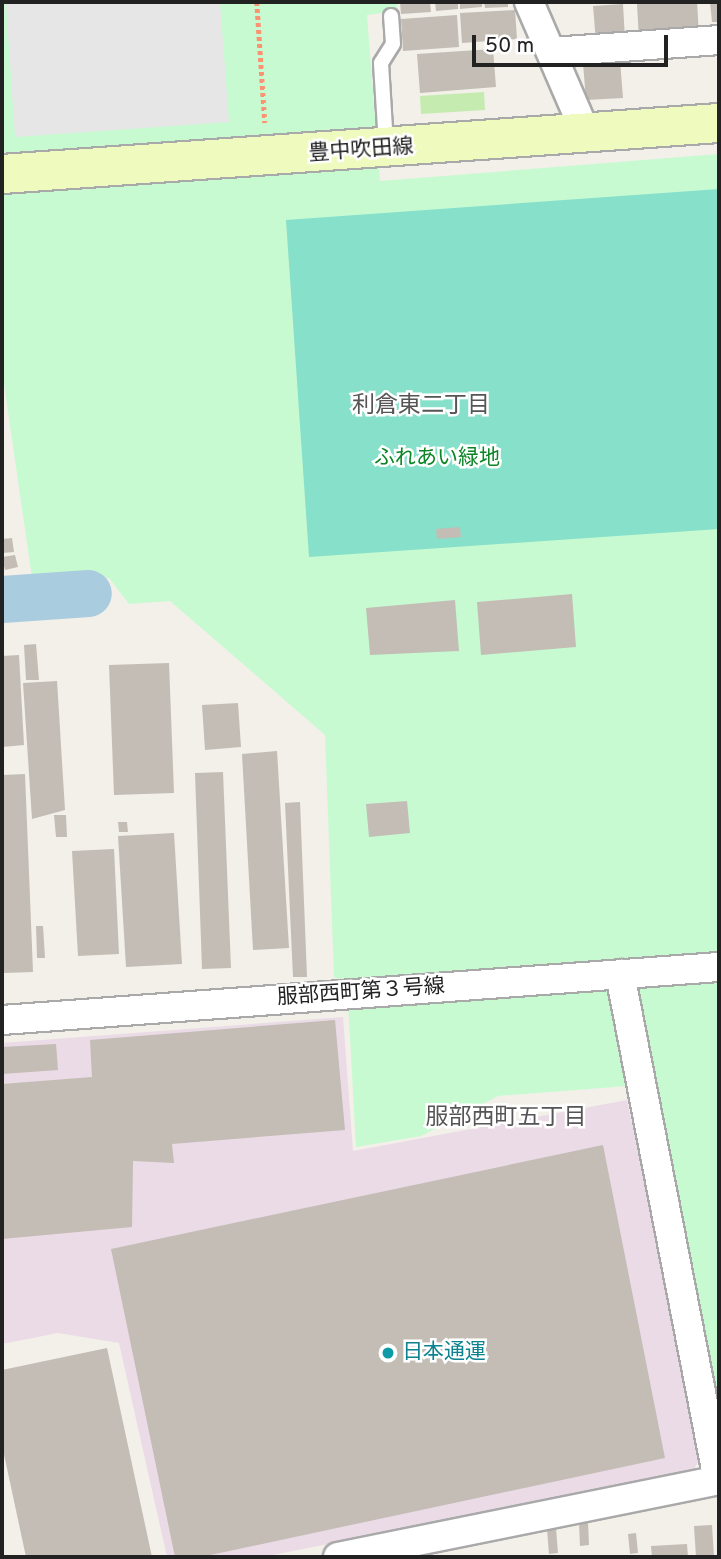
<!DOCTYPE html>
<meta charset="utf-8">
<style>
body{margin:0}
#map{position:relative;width:721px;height:1559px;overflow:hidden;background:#f2f0e9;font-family:Overpass,"Noto Sans JP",sans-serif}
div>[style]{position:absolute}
.industrial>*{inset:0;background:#ebdbe6}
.grass>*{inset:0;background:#c5ebb0}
.park>*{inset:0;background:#c8fad2}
.pitch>*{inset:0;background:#87e0ca}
.parking>*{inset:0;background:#e6e6e6}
.river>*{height:47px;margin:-23.5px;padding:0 23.5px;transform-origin:23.5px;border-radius:23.5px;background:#aaccdf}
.building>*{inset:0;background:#c3bdb5}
.path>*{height:4.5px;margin-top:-2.25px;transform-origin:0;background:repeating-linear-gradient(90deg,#fb9271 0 3.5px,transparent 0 7px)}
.roads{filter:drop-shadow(2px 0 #a9a9a9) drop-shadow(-2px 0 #a9a9a9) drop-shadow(0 2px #a9a9a9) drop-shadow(0 -2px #a9a9a9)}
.lane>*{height:14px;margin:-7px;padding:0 7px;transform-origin:7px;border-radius:7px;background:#fff}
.street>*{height:28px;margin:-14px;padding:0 14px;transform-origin:14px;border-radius:14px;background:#fff}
.secondary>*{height:38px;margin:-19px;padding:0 19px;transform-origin:19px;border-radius:19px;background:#effabf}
.dots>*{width:19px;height:19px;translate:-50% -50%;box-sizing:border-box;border:4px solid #fff;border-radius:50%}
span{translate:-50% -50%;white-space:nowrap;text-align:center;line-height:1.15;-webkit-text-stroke:5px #fff;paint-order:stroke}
.street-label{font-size:21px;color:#222}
.park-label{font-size:21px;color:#0b8525}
.culture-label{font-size:21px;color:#0d838f}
.left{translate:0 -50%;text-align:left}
.neighbourhood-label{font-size:23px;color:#555}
.frame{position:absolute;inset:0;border:4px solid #222;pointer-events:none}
.scale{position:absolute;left:472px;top:35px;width:196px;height:32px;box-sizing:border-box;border:4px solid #222;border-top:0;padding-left:9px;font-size:21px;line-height:24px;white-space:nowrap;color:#222;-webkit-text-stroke:5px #fff;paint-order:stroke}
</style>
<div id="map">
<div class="industrial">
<div style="clip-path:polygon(343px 1017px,353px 1151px,627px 1100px,703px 1453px,693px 1471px,263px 1557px,167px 1557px,119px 1343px,58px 1333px,2px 1344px,2px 1043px)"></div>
</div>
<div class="grass">
<div style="clip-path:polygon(484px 92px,485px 110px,421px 114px,420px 96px)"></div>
</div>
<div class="park">
<div style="clip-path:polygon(2px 2px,397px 2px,397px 11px,367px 15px,380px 181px,719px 154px,719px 1410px,654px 1084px,498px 1096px,421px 1136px,356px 1147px,347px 982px,334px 977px,325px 735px,170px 601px,129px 604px,109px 578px,33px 585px,3px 377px)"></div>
</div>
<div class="pitch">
<div style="clip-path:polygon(719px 189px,719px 529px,309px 557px,286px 220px)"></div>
</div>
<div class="parking">
<div style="clip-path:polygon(220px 2px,229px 122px,15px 137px,6px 4px)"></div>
</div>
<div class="river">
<div style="left:2px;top:599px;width:86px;rotate:-4deg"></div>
</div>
<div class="building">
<div style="clip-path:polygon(400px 2px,430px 2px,431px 12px,401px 14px)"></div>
<div style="clip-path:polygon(435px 2px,458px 2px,458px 9px,436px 11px)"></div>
<div style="clip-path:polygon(460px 2px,482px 2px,482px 7px,460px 9px)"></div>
<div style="clip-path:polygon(484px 2px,508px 2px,508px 7px,485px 8px)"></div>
<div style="clip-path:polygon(697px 2px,699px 35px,639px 39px,637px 4px)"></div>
<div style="clip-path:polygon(710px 2px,719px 2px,719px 22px,712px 22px)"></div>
<div style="clip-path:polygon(623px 4px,625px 39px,596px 42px,593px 6px)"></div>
<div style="clip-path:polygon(515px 10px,517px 39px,462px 43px,460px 13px)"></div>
<div style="clip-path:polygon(457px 15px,459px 47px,403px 51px,401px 19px)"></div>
<div style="clip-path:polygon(493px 49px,496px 87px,420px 93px,417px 54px)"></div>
<div style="clip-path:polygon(620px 60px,623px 98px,586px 100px,583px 63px)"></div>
<div style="clip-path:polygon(460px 527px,461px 537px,437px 539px,436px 529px)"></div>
<div style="clip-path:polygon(12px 538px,14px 552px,3px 553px,2px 539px)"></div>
<div style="clip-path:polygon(15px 555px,18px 567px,5px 570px,2px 557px)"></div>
<div style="clip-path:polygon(572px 594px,576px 647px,481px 655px,477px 602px)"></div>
<div style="clip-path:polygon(455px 600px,459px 651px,370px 655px,366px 608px)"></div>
<div style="clip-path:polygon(36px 644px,39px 680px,26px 680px,24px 645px)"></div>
<div style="clip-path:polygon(19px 655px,24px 745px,2px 747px,2px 656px)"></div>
<div style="clip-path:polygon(169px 663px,174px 793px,114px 795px,109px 665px)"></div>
<div style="clip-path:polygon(57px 681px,65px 810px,32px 819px,23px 683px)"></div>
<div style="clip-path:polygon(238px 703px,241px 747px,205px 750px,202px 705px)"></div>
<div style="clip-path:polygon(277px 751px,289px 948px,253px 950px,242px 754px)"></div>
<div style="clip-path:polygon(223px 772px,231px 968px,202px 969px,195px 773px)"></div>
<div style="clip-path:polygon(25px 774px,33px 972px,3px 973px,2px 775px)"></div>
<div style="clip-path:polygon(407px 801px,410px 833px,369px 837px,366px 804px)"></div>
<div style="clip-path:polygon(300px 802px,307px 977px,293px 977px,285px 803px)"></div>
<div style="clip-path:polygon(54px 815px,66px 815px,67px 837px,56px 837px)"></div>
<div style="clip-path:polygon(118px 822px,127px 822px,128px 832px,119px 832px)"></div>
<div style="clip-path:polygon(174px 833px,182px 964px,126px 967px,118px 836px)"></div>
<div style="clip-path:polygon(114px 849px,119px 954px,78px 956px,72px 851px)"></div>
<div style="clip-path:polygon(36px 926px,43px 926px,45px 958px,37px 958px)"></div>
<div style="clip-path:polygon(335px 1020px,345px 1130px,172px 1144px,174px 1163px,133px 1161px,132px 1227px,2px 1239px,2px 1084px,92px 1077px,90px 1040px)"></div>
<div style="clip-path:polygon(56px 1044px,58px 1070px,2px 1074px,2px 1047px)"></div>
<div style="clip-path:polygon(603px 1145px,665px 1458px,201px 1557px,175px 1557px,111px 1249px)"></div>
<div style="clip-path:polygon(107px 1348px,152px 1557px,26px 1557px,2px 1445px,2px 1370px)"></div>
<div style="clip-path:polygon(588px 1522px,589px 1545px,580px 1546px,579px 1523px)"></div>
<div style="clip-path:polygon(712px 1525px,714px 1557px,696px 1557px,694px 1526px)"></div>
<div style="clip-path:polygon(556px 1528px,558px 1553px,549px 1554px,547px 1529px)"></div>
<div style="clip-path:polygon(636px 1533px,638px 1553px,630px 1554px,628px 1534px)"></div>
<div style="clip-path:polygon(687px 1544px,688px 1557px,652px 1557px,651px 1546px)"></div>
</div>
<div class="path">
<div style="left:257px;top:2px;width:121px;rotate:86.2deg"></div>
</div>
<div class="roads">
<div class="lane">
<div style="left:386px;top:145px;width:82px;rotate:-93.5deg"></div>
<div style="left:381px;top:63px;width:22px;rotate:-58deg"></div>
<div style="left:393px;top:44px;width:28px;rotate:-94deg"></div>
</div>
<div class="street">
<div style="left:529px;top:2px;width:144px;rotate:66.6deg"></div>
<div style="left:552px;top:52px;width:167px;rotate:-4.1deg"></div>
<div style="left:620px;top:974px;width:515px;rotate:79.04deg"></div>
<div style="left:2px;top:1020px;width:719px;rotate:-4.23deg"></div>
<div style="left:338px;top:1557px;width:389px;rotate:-11.4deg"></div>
</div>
<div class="secondary">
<div style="left:2px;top:174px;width:719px;rotate:-4.07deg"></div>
</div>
</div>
<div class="dots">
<div style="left:388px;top:1353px;background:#0f9aa8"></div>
</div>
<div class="street-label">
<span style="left:361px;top:151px;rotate:-4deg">豊中吹田線</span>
<span style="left:361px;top:993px;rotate:-4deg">服部西町第３号線</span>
</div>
<div class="park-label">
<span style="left:437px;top:459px">ふれあい緑地</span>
</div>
<div class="culture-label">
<span class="left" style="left:402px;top:1353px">日本通運</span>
</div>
<div class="neighbourhood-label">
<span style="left:421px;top:407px">利倉東二丁目</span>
<span style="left:506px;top:1119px">服部西町五丁目</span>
</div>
<div class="frame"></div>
<div class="scale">50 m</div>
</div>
